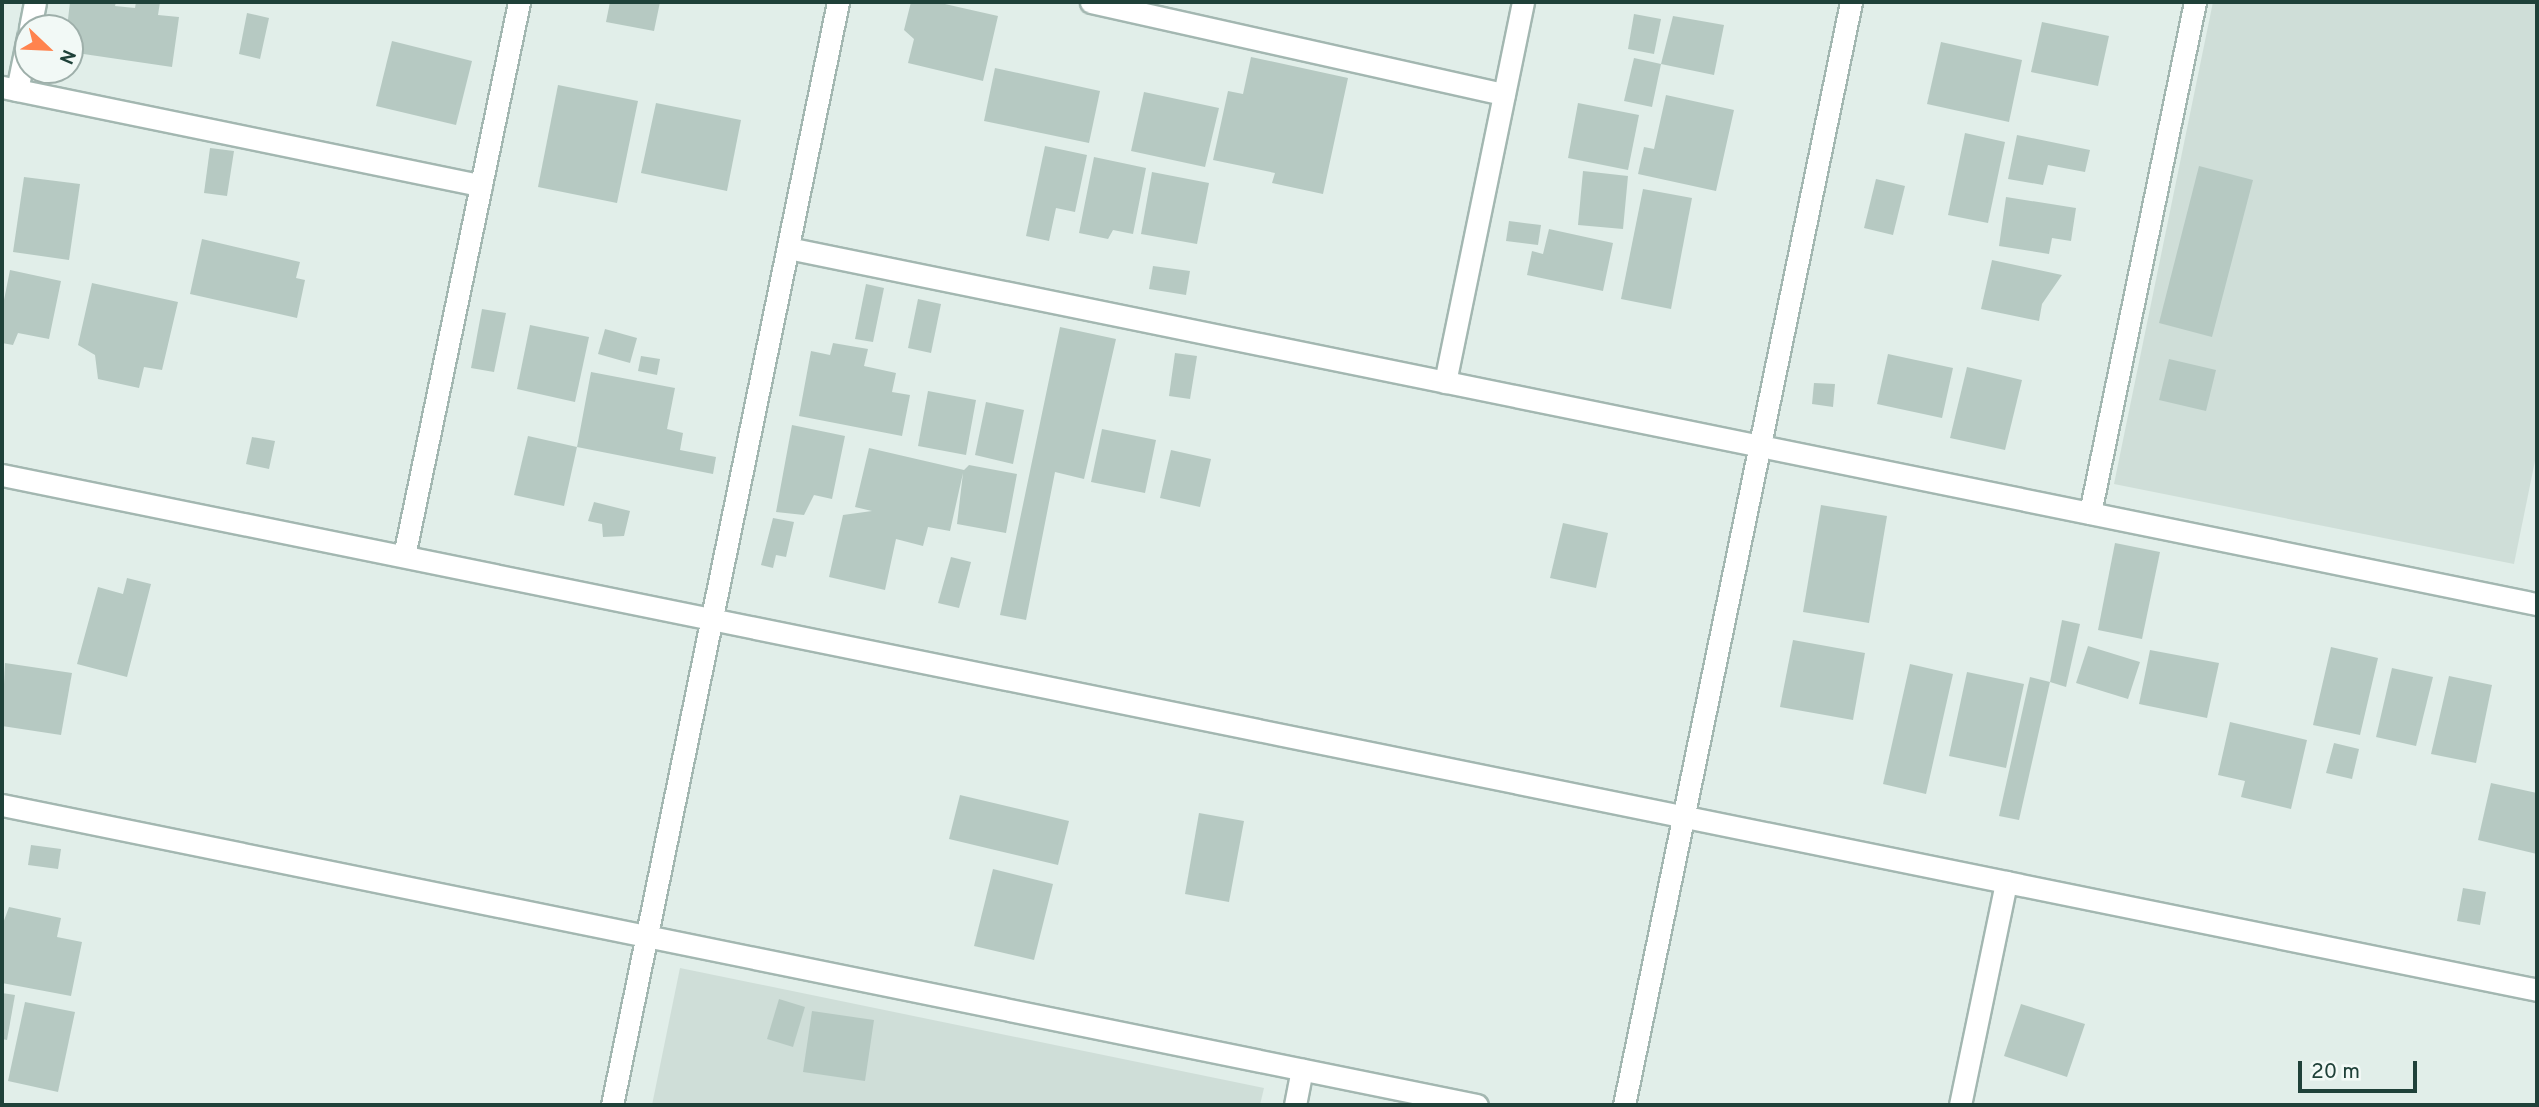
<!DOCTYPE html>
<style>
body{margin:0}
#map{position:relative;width:2539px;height:1107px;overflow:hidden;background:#e1eee9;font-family:Overpass,sans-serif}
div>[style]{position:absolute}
.built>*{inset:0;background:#cfded8}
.building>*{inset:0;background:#b6c9c2}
.roads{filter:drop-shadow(2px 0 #a3b7b1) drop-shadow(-2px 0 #a3b7b1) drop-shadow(0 2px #a3b7b1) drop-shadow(0 -2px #a3b7b1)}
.minor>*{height:21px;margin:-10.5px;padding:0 10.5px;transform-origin:10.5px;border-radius:10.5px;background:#fff}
span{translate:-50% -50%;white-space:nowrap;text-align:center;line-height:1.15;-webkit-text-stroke:5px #f2f9f6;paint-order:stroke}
.frame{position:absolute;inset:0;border:4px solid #1f4139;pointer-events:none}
.north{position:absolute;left:14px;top:14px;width:70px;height:70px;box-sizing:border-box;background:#f2f9f6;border:2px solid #9eafaa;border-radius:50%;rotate:113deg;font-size:19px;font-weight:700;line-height:28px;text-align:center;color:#1f4139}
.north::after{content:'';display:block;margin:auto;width:24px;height:32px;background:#ff834e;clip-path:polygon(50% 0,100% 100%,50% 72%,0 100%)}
.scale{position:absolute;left:2298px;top:1061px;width:119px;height:32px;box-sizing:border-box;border:4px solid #1f4139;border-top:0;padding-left:9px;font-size:21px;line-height:24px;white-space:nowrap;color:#1f4139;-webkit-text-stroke:5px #f2f9f6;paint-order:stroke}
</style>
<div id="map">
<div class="built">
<div style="clip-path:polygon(2213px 2px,2537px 2px,2537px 451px,2514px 564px,2114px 484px)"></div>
<div style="clip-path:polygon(680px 968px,1264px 1088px,1260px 1105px,652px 1105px)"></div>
</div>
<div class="building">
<div style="clip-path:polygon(70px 2px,116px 2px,115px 6px,135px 8px,136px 2px,160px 2px,158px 15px,179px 17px,172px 67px,70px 52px,67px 28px)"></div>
<div style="clip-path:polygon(610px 2px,660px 2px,654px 31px,606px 22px)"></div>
<div style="clip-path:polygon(911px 2px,936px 2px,998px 16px,983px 81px,908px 63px,914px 39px,904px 30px)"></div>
<div style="clip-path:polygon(247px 13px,269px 18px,260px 59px,239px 54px)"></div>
<div style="clip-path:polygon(1634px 14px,1661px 19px,1654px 54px,1628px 49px)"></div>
<div style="clip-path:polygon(1673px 16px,1724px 25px,1714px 75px,1661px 64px)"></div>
<div style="clip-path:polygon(2042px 22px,2109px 36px,2098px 86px,2031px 72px)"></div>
<div style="clip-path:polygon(392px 41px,472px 61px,456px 125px,376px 106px)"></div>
<div style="clip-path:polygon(1941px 42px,2022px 60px,2009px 122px,1927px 104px)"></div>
<div style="clip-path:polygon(1251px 57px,1348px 78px,1323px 194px,1272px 183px,1275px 173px,1213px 160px,1228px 91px,1243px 94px)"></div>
<div style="clip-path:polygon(1634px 58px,1661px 64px,1652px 107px,1624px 101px)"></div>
<div style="clip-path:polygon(995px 68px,1100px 91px,1089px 143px,984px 121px)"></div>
<div style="clip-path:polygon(558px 85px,638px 101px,617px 203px,538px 187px)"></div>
<div style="clip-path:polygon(1144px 92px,1219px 108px,1205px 167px,1131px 151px)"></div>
<div style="clip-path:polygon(1666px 95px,1734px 110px,1716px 191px,1638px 174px,1644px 147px,1654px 149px)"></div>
<div style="clip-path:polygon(656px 103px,741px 120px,727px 191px,641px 173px)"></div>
<div style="clip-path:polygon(1578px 103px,1639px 115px,1628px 170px,1568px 158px)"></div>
<div style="clip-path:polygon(1965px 133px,2005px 142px,1988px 223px,1948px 215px)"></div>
<div style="clip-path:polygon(2017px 135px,2090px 150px,2085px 172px,2048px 165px,2043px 185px,2008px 179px)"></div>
<div style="clip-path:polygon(1045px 146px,1087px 155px,1075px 212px,1056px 208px,1049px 241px,1026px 236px)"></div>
<div style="clip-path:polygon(210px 148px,234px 151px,227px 196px,204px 193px)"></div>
<div style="clip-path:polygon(1094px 157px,1146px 168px,1133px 234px,1113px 230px,1108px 239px,1079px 233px)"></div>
<div style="clip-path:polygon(2199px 166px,2253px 180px,2212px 337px,2159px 323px)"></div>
<div style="clip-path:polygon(1583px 171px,1628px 176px,1623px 229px,1578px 225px)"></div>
<div style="clip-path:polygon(1152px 172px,1209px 183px,1197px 244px,1141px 234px)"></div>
<div style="clip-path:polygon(24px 177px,80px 184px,69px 260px,13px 252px)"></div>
<div style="clip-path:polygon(1876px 179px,1905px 186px,1893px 235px,1864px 228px)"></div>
<div style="clip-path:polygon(1643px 189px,1692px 198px,1671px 309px,1621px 299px)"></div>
<div style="clip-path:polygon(2006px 197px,2076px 208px,2071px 241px,2052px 238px,2049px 254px,1999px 246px)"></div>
<div style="clip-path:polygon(1509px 221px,1541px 225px,1538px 245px,1506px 241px)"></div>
<div style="clip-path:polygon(1549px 229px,1613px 243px,1603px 291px,1527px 275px,1532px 251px,1543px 254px)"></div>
<div style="clip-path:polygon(202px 239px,300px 262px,296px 278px,305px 280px,297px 318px,190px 294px)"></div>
<div style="clip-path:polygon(1992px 260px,2062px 275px,2042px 304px,2039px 321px,1981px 309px)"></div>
<div style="clip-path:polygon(1153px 266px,1190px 271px,1186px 295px,1149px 289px)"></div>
<div style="clip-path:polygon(10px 270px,61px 281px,49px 339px,18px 333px,13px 345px,2px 343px,2px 310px)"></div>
<div style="clip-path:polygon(92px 283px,178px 302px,162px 370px,144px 367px,139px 388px,98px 379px,95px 355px,78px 345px)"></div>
<div style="clip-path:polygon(866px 284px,884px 288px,873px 342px,855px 339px)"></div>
<div style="clip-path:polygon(918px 299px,941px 304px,931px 353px,908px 348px)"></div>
<div style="clip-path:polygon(482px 309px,506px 313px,494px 372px,471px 368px)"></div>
<div style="clip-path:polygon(530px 325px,589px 337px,575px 402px,517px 389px)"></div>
<div style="clip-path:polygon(1060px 327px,1116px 339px,1084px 479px,1055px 472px,1026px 620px,1000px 615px)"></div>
<div style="clip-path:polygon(605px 329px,637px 338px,630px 363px,598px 354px)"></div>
<div style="clip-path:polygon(833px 343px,868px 349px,864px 366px,896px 373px,892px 392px,910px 395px,902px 436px,799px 416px,811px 351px,830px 355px)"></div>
<div style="clip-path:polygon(1175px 353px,1197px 356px,1190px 399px,1169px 396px)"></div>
<div style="clip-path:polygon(1888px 354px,1953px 368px,1942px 418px,1877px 404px)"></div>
<div style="clip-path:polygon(641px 356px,660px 359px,657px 375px,638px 371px)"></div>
<div style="clip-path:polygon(2169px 359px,2216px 370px,2206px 411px,2159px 400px)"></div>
<div style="clip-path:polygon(1967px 367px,2022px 380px,2005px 450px,1950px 438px)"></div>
<div style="clip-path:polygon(591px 372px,675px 388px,667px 429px,683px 433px,680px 450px,716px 457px,713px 474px,577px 447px)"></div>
<div style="clip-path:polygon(1814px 383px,1835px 384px,1833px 407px,1812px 404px)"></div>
<div style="clip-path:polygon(928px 391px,976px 400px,966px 455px,918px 446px)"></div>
<div style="clip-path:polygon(986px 402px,1024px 410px,1013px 464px,975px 455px)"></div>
<div style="clip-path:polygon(792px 425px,845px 436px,832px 499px,814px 495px,804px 515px,776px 512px)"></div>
<div style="clip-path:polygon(1102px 429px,1156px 440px,1145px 493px,1091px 482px)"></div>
<div style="clip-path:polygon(528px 436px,577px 447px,564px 506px,514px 495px)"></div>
<div style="clip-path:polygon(252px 437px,275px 441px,269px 469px,246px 464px)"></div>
<div style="clip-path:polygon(869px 448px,964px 470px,969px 465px,1017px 474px,1006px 533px,957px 524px,963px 473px,950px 531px,928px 527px,923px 546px,896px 539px,885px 590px,829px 577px,843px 515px,872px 511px,855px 507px)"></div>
<div style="clip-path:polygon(1171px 450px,1211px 459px,1200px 507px,1160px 498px)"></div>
<div style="clip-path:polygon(594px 502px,630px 511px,624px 536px,603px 537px,602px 524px,588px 521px)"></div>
<div style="clip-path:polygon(1821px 505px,1887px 516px,1869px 623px,1803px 612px)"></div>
<div style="clip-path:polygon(773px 518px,794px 522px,786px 557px,776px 555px,773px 568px,761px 565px)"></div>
<div style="clip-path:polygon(1563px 523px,1608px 533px,1596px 588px,1550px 578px)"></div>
<div style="clip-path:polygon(2115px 543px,2160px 552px,2142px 639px,2098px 630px)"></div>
<div style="clip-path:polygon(951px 557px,971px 562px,959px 608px,938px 603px)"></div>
<div style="clip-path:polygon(127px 578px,151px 584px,127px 677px,77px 664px,98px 587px,123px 594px)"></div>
<div style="clip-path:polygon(2062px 620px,2080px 624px,2066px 687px,2050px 682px)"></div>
<div style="clip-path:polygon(1793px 640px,1865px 653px,1853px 720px,1780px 707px)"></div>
<div style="clip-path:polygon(2088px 646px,2140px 662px,2128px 699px,2076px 683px)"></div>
<div style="clip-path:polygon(2331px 647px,2378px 658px,2360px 735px,2313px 725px)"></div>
<div style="clip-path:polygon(2150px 650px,2219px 663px,2207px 718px,2139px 704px)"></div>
<div style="clip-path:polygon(5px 663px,72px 673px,61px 735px,2px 726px)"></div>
<div style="clip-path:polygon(1910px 664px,1953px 674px,1926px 794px,1883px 784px)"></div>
<div style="clip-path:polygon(2392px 668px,2433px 677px,2416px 746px,2376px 737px)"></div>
<div style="clip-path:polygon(1967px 672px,2024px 684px,2006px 768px,1949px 756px)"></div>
<div style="clip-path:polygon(2449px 676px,2492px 685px,2476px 763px,2431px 754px)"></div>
<div style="clip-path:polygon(2030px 677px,2050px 682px,2019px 820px,1999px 816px)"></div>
<div style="clip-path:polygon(2230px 722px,2307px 740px,2291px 809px,2241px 797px,2245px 781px,2218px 775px)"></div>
<div style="clip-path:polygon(2334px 743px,2359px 749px,2352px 779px,2326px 773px)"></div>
<div style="clip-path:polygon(2491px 783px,2537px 793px,2537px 854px,2478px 840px)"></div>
<div style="clip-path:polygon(960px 795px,1069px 821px,1058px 865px,949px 839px)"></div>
<div style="clip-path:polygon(1199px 813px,1244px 821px,1229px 902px,1185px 894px)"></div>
<div style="clip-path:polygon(31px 845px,61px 849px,58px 869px,28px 865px)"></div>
<div style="clip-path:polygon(993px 869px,1053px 884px,1034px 960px,974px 946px)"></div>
<div style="clip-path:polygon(2463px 888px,2486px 892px,2480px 925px,2457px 921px)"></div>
<div style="clip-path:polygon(9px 907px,61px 918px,57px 937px,82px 942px,71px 996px,2px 983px,2px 926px)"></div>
<div style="clip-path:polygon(2px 993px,15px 995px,7px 1040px,2px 1039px)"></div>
<div style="clip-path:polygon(779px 999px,805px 1007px,793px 1047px,767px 1039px)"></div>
<div style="clip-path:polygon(25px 1002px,75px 1012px,58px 1092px,8px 1081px)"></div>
<div style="clip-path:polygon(2021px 1004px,2085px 1024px,2067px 1077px,2004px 1056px)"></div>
<div style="clip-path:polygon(812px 1011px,874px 1020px,865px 1081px,803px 1072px)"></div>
</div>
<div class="roads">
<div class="minor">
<div style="left:1091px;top:2px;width:423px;rotate:12.6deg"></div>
<div style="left:30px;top:28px;width:26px;rotate:-79deg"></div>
<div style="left:2px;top:87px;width:489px;rotate:11.6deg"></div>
<div style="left:17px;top:90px;width:54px;rotate:-78.3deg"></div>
<div style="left:788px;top:248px;width:1785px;rotate:11.51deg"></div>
<div style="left:1445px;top:382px;width:388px;rotate:-78.4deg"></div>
<div style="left:2px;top:475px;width:2587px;rotate:11.48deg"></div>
<div style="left:2090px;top:513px;width:522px;rotate:-78.39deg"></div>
<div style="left:404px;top:556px;width:566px;rotate:-78.27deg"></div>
<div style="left:2px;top:805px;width:1505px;rotate:11.5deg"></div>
<div style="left:612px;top:1105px;width:1126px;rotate:-78.42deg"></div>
<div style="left:1295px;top:1105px;width:36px;rotate:-79deg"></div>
<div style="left:1624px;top:1105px;width:1126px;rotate:-78.37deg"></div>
<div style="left:1960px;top:1105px;width:228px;rotate:-78.3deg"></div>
</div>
</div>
<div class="frame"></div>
<div class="north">N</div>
<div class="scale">20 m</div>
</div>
